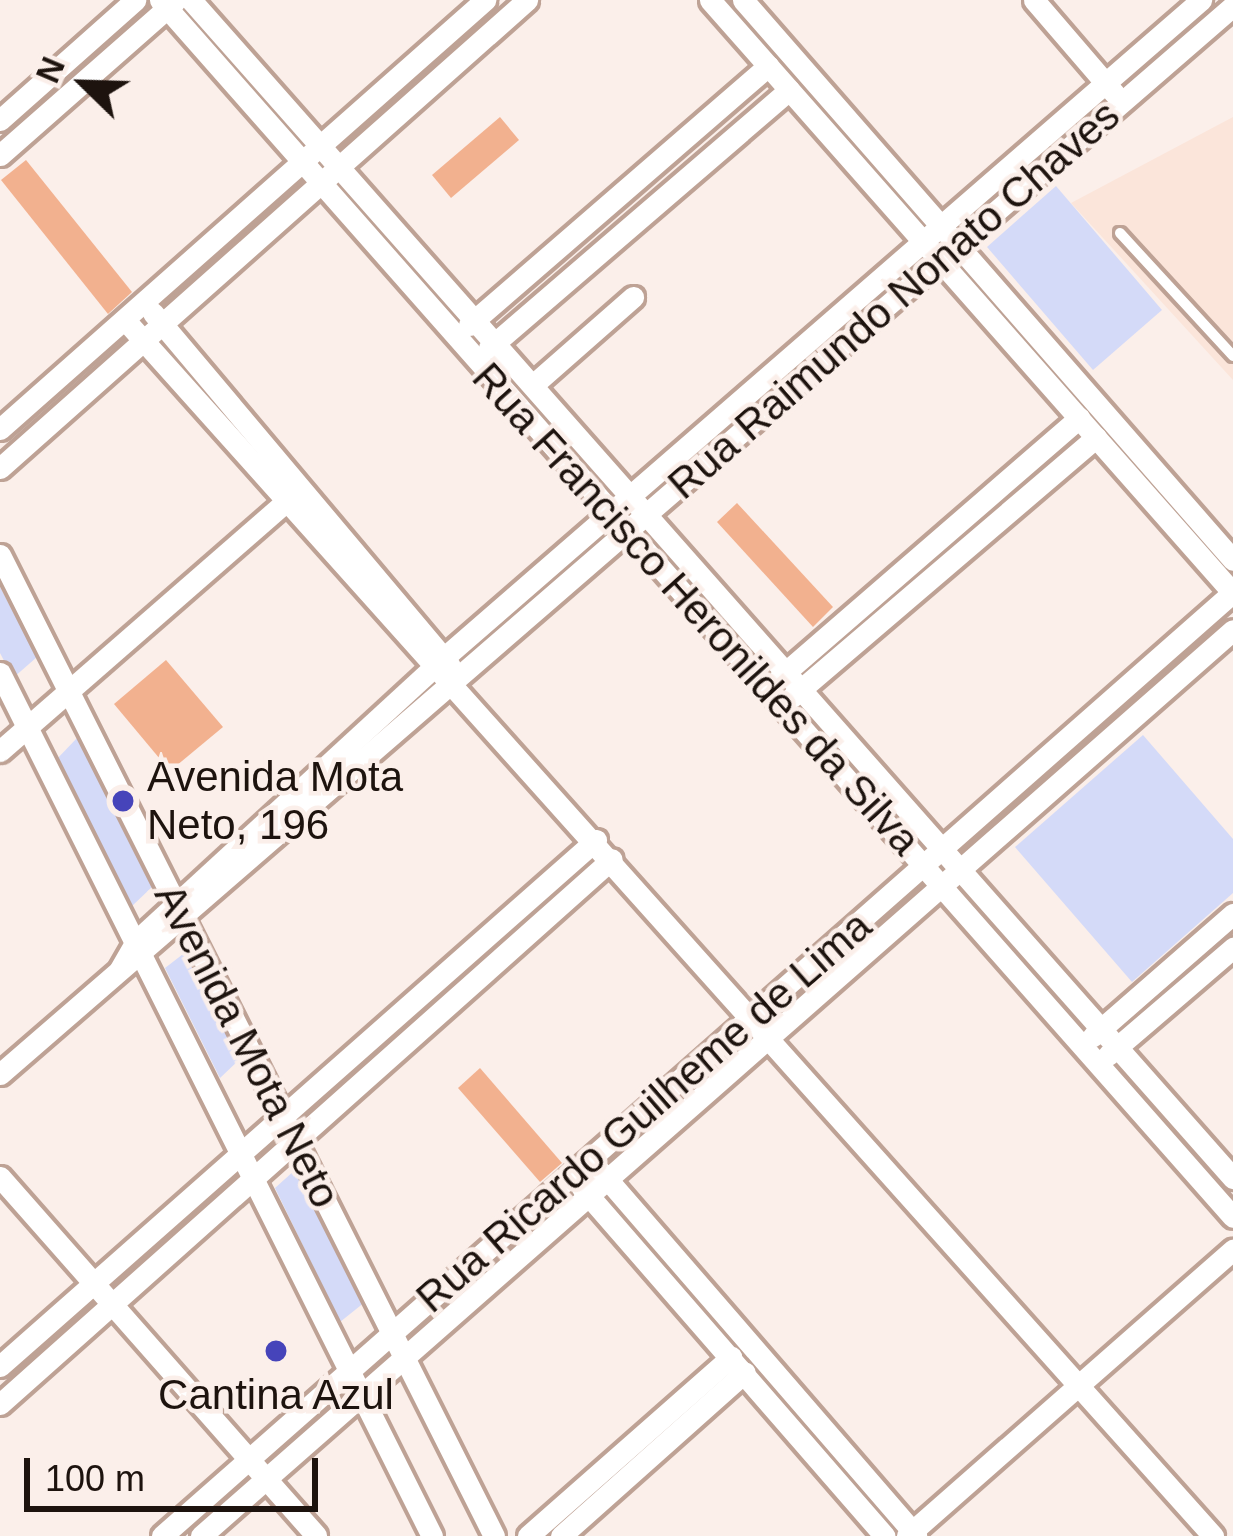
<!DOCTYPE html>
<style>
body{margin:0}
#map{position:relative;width:1233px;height:1536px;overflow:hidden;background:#fbefea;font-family:Helvetica,sans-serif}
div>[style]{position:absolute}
.built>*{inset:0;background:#fbe5da}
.green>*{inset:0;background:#d4daf8}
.building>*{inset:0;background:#f2b18f}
.roads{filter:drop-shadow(3px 0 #bea295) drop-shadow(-3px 0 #bea295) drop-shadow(0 3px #bea295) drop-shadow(0 -3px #bea295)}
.service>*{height:10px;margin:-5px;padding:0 5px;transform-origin:5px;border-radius:5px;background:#fff}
.minor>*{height:21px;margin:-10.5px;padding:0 10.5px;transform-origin:10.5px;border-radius:10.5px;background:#fff}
.dots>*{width:33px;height:33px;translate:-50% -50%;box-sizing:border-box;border:6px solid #fbefea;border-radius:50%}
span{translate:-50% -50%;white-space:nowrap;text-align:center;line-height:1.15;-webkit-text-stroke:9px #fbefea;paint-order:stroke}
.street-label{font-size:42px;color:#1d130e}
.poi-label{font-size:42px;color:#1d130e}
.left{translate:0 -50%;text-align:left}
.north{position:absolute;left:24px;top:24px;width:120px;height:120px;-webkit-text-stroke:9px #fbefea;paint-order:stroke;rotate:293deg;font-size:33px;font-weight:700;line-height:48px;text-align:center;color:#1d130e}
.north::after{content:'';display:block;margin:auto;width:42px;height:54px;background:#1d130e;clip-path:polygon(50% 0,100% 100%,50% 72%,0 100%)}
.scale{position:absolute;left:24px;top:1458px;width:294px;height:54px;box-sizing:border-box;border:6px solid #1d130e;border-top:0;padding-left:15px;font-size:36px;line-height:42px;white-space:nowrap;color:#1d130e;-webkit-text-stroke:9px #fbefea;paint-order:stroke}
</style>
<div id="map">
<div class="built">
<div style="clip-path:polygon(1233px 117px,1233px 380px,1071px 203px)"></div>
</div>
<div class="green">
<div style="clip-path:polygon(1056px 186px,1162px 310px,1093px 370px,987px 247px)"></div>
<div style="clip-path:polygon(0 587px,37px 657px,13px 678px,0 653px)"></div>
<div style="clip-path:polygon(1143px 735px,1233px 839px,1233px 893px,1132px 982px,1015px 847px)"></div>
<div style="clip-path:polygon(78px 737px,152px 887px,131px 907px,55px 761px)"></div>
<div style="clip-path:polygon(187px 951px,240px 1059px,220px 1078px,165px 968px)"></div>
<div style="clip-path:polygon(295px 1170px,365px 1302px,340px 1322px,275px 1188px)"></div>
</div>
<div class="building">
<div style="clip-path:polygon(500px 117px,519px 140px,451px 198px,432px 175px)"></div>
<div style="clip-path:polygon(26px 160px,132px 292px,108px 314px,1px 180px)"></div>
<div style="clip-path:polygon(737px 503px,833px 607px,813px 627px,717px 522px)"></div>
<div style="clip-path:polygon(166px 660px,223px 727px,170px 771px,114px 704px)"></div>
<div style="clip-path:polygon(480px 1068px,562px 1163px,540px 1182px,458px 1088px)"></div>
</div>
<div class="roads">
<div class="service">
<div style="left:1120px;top:233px;width:167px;rotate:47.4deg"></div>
</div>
<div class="minor">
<div style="left:160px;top:0;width:1622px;rotate:48.6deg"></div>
<div style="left:191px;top:0;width:1573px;rotate:48.51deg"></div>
<div style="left:710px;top:0;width:791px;rotate:48.59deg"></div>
<div style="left:743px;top:0;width:744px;rotate:48.81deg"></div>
<div style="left:1034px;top:0;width:123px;rotate:49.3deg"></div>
<div style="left:0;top:120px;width:181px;rotate:-41.6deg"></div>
<div style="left:0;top:155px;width:233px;rotate:-41.3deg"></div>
<div style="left:153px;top:313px;width:460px;rotate:49.9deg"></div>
<div style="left:125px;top:320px;width:1632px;rotate:48.18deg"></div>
<div style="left:469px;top:325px;width:396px;rotate:-40.9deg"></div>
<div style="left:489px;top:348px;width:396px;rotate:-40.7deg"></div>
<div style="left:534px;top:384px;width:132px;rotate:-41.3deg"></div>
<div style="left:0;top:429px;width:648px;rotate:-41.49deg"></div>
<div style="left:0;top:468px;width:705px;rotate:-41.61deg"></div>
<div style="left:0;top:555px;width:1098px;rotate:63.27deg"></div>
<div style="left:0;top:673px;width:965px;rotate:63.41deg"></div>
<div style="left:780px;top:677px;width:396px;rotate:-40.9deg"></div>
<div style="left:792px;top:697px;width:400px;rotate:-40.5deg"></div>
<div style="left:0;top:751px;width:389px;rotate:-41.1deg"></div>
<div style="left:120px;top:969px;width:34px;rotate:-60deg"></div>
<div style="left:137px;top:940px;width:421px;rotate:-42.6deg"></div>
<div style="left:447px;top:655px;width:999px;rotate:-40.98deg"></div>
<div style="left:1093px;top:1036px;width:186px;rotate:-41.1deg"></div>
<div style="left:1108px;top:1055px;width:165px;rotate:-40.6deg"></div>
<div style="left:0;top:1074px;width:1631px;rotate:-40.9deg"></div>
<div style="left:602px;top:1173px;width:480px;rotate:49.1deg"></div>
<div style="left:0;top:1177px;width:478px;rotate:48.6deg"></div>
<div style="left:582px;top:1188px;width:461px;rotate:49deg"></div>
<div style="left:0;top:1366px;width:795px;rotate:-41.43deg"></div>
<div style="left:0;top:1404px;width:819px;rotate:-41.69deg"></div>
<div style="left:162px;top:1536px;width:1428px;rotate:-41.39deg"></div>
<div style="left:201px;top:1536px;width:1373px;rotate:-41.28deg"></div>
<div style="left:528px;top:1536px;width:271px;rotate:-41.4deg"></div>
<div style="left:561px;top:1536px;width:246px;rotate:-41.7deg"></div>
<div style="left:907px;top:1536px;width:434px;rotate:-41.3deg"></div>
</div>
</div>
<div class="dots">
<div style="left:123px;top:801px;background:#4644ba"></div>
<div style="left:276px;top:1351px;background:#4644ba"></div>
</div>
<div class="street-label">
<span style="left:894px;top:300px;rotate:-41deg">Rua Raimundo Nonato Chaves</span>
<span style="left:696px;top:609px;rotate:48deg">Rua Francisco Heronildes da Silva</span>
<span style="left:247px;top:1046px;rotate:63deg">Avenida Mota Neto</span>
<span style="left:644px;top:1112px;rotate:-41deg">Rua Ricardo Guilheme de Lima</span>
</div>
<div class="poi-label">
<span class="left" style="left:147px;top:801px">Avenida Mota<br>Neto, 196</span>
<span style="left:276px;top:1395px">Cantina Azul</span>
</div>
<div class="north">N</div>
<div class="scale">100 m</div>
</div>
